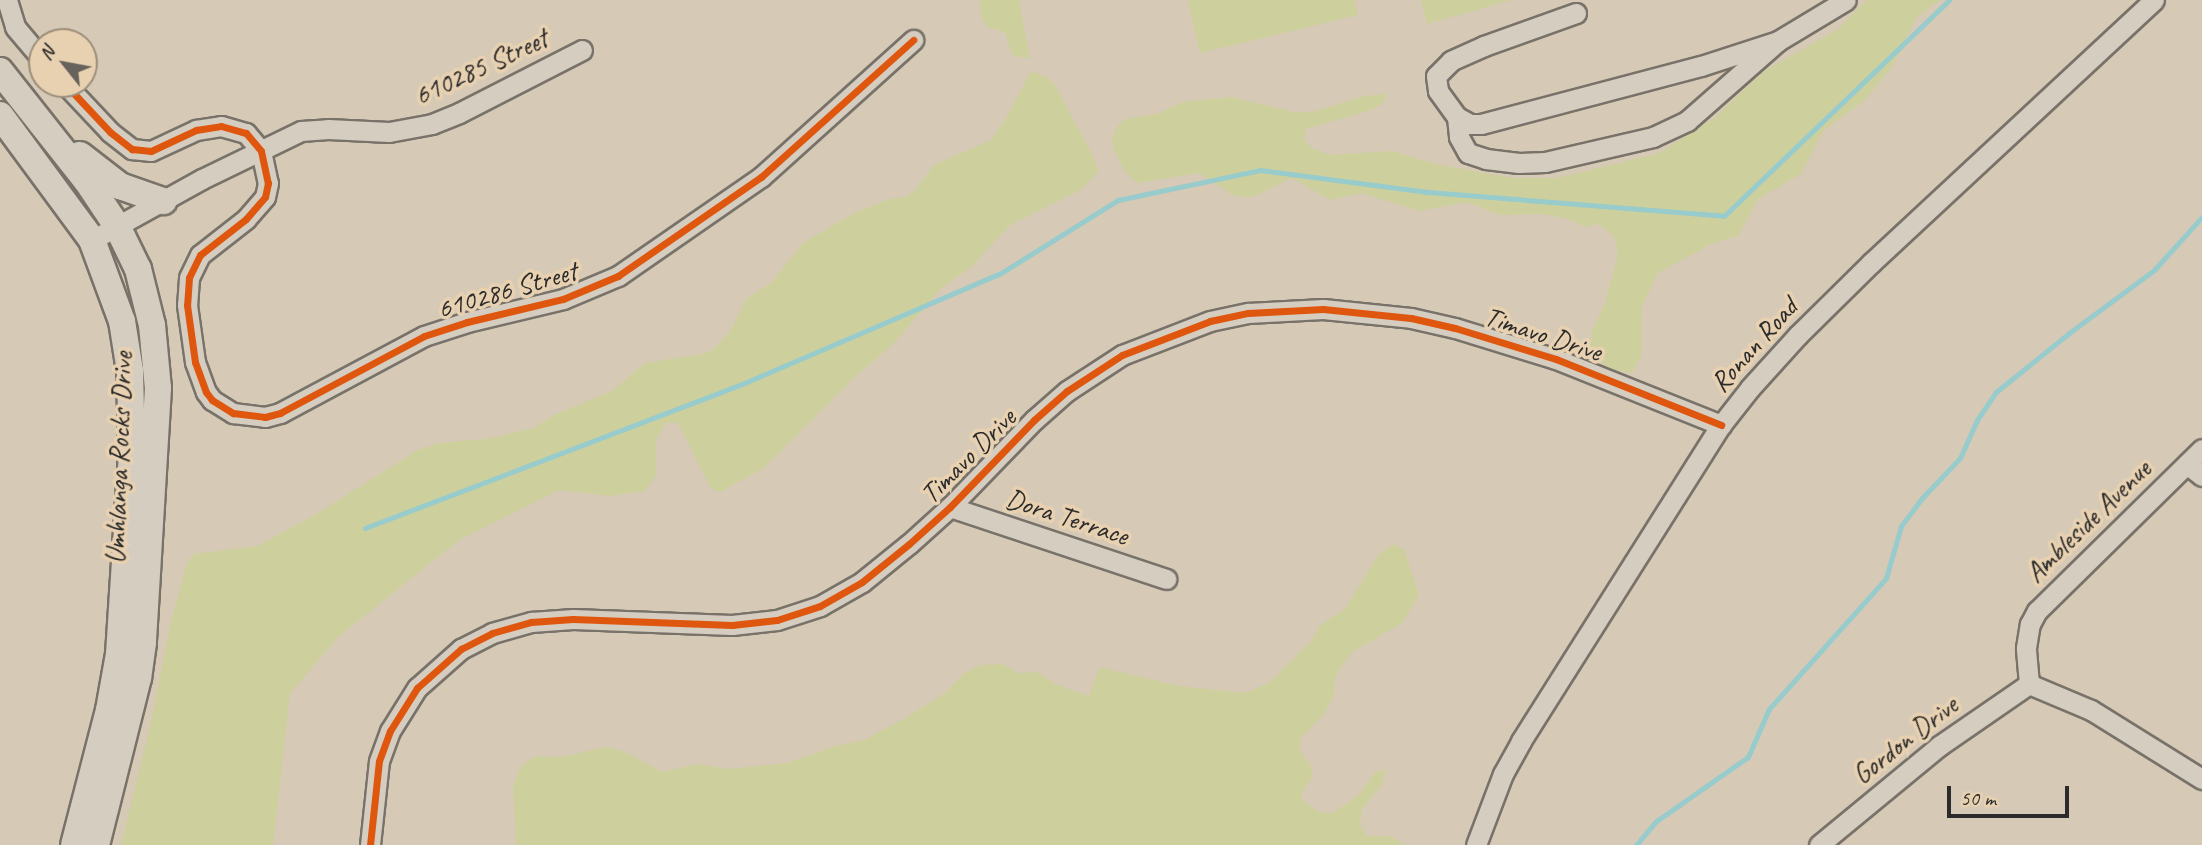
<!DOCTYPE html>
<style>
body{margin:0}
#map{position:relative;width:2202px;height:845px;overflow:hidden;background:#d6c9b5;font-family:Caveat,sans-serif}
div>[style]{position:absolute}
.green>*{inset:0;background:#cdd09d}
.stream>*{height:5px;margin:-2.5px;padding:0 2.5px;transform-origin:2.5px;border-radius:2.5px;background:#97cbcc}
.roads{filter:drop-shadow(2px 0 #787269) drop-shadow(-2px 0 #787269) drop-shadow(0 2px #787269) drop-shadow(0 -2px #787269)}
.street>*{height:19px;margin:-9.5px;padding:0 9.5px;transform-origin:9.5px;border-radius:9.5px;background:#d6cdc1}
.secondary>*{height:26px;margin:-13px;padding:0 13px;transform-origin:13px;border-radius:13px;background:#d6cdc1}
.cycleway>*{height:7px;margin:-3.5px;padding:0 3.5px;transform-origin:3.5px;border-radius:3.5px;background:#df570e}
span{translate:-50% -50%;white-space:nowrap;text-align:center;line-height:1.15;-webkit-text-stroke:7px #e8d1b1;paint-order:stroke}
.street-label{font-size:28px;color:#2b2b2b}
.north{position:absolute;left:28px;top:28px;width:70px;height:70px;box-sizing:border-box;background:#e8d1b1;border:2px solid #9c8f7b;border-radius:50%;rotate:301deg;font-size:19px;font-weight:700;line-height:28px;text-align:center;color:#2b2b2b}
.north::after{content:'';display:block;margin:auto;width:24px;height:32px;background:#67625b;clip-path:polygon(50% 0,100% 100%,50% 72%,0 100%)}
.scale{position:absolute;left:1947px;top:786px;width:122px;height:32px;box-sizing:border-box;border:4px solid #2b2b2b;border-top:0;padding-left:9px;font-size:21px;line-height:24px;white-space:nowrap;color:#2b2b2b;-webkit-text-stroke:5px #e8d1b1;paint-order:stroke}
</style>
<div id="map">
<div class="green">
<div style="clip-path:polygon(980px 0,1019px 0,1030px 59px,1012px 55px,1005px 32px,987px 27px,981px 17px)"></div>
<div style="clip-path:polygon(1188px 0,1354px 0,1358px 15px,1200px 53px)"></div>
<div style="clip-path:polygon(1421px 0,1512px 0,1427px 24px)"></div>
<div style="clip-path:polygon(1867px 0,1940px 0,1916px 18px,1892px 67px,1865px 100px,1823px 131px,1801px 174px,1758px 199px,1738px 236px,1711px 244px,1658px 273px,1642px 307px,1641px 357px,1632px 373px,1609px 369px,1590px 354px,1592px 330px,1605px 303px,1618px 255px,1614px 236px,1599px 224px,1585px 227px,1568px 219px,1543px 214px,1500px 215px,1467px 202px,1419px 211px,1362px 193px,1330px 200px,1292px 178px,1255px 196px,1243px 197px,1231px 194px,1199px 173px,1137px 183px,1124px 170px,1114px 149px,1112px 138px,1117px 126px,1126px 119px,1156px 114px,1183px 102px,1231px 97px,1294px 112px,1312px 112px,1365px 96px,1388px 94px,1382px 104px,1371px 110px,1306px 129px,1304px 140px,1313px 149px,1329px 155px,1392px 151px,1440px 165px,1512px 178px,1557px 178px,1659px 153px,1714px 118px,1763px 72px,1838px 29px)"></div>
<div style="clip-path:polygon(1031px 71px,1047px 77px,1056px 87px,1093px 156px,1098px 172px,1080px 190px,1010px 225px,971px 267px,940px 289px,894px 343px,854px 378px,764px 468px,720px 492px,710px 487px,678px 423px,666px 423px,656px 440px,656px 476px,644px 491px,611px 496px,559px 490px,459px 540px,338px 637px,290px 694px,273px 845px,121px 845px,151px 723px,171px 621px,187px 563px,194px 554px,257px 546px,315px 515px,418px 450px,439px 443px,485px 439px,534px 428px,554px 415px,612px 391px,645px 363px,702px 354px,713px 350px,731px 330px,746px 299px,772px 282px,803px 243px,858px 211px,893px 198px,905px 197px,915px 190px,934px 165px,991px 140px,1005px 120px)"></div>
<div style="clip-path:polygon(1393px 544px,1404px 549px,1419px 595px,1402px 623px,1352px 652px,1336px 675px,1333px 697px,1323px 715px,1300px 739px,1300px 751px,1310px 764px,1313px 776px,1301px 794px,1302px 800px,1319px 812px,1334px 813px,1361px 792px,1375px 772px,1386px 770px,1381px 786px,1362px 809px,1360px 824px,1366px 836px,1391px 836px,1405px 845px,516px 845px,513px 786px,519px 770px,527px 761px,537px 756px,561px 757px,606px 747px,623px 751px,663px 772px,697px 764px,728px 769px,787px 763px,835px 746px,864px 740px,902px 720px,945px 693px,963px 674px,980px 665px,1002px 664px,1017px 673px,1038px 672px,1057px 685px,1089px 696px,1100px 667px,1179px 686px,1245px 693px,1270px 682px,1312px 640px,1320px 625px,1345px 609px,1379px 554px)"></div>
</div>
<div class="stream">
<div style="left:365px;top:528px;width:404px;rotate:-20.9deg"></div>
<div style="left:742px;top:384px;width:282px;rotate:-23.2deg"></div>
<div style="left:1001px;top:273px;width:138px;rotate:-32deg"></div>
<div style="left:1118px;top:200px;width:145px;rotate:-11.9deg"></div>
<div style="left:1260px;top:170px;width:169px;rotate:7.5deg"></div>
<div style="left:1428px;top:192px;width:297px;rotate:4.6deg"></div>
<div style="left:1724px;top:216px;width:312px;rotate:-43.8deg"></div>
<div style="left:1636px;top:845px;width:30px;rotate:-50deg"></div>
<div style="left:1655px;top:822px;width:113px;rotate:-35deg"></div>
<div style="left:1748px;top:757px;width:52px;rotate:-66.4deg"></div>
<div style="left:1769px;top:709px;width:176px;rotate:-48.2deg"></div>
<div style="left:1886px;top:578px;width:54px;rotate:-73.9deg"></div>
<div style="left:1901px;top:526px;width:35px;rotate:-53deg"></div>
<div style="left:1922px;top:498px;width:55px;rotate:-46.5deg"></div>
<div style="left:1960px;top:458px;width:42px;rotate:-65.9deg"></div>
<div style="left:1977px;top:420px;width:34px;rotate:-56deg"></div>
<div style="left:1996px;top:392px;width:94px;rotate:-38.9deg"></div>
<div style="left:2069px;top:333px;width:106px;rotate:-36.5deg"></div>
<div style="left:2154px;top:270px;width:72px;rotate:-47.8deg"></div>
</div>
<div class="roads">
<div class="street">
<div style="left:7px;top:0;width:28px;rotate:73deg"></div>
<div style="left:15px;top:27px;width:42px;rotate:49.8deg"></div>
<div style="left:1576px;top:13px;width:98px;rotate:160.3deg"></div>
<div style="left:1484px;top:46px;width:36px;rotate:156deg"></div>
<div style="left:1451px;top:61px;width:21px;rotate:135deg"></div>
<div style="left:1436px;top:76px;width:15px;rotate:82deg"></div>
<div style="left:1438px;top:91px;width:32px;rotate:54deg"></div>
<div style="left:1457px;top:117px;width:15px;rotate:28deg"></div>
<div style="left:1470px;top:124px;width:11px"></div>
<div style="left:1481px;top:124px;width:228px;rotate:-14.8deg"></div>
<div style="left:1701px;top:66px;width:81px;rotate:-18deg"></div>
<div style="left:65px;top:84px;width:66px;rotate:46.8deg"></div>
<div style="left:110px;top:132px;width:28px;rotate:38deg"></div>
<div style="left:132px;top:149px;width:19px;rotate:6deg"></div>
<div style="left:151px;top:151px;width:50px;rotate:-25deg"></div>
<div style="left:196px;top:130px;width:25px;rotate:-9deg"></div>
<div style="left:221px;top:126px;width:26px;rotate:16deg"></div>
<div style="left:246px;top:133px;width:23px;rotate:50deg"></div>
<div style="left:261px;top:151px;width:33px;rotate:78deg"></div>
<div style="left:268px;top:183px;width:14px;rotate:102deg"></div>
<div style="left:265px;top:197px;width:29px;rotate:131deg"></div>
<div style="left:246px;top:219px;width:58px;rotate:142deg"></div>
<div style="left:200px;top:255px;width:25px;rotate:116deg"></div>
<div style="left:189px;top:278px;width:27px;rotate:94deg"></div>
<div style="left:187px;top:305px;width:58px;rotate:82deg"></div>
<div style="left:195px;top:362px;width:32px;rotate:70deg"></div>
<div style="left:206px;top:392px;width:10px;rotate:53deg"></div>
<div style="left:212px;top:400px;width:25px;rotate:32deg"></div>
<div style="left:233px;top:413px;width:32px;rotate:7deg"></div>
<div style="left:265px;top:417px;width:16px;rotate:-15deg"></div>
<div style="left:280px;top:413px;width:163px;rotate:-28.1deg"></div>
<div style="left:424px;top:336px;width:45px;rotate:-18deg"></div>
<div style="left:467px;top:322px;width:99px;rotate:-13.5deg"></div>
<div style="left:563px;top:299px;width:60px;rotate:-22.7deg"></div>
<div style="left:618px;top:276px;width:174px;rotate:-34.7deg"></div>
<div style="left:761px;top:177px;width:205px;rotate:-42deg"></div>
<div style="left:1457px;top:117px;width:20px;rotate:84deg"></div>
<div style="left:1459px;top:137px;width:18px;rotate:61deg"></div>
<div style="left:1468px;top:153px;width:19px;rotate:18deg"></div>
<div style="left:1486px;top:159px;width:33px;rotate:7deg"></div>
<div style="left:1519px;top:163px;width:26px;rotate:-2deg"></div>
<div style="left:1545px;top:162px;width:111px;rotate:-13deg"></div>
<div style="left:1653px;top:137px;width:38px;rotate:-25deg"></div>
<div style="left:1687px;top:121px;width:121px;rotate:-41.3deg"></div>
<div style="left:1778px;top:41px;width:79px;rotate:-31.1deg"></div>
<div style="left:92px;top:240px;width:126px;rotate:-29deg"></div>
<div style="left:202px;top:179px;width:110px;rotate:-25.9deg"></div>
<div style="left:301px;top:131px;width:27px;rotate:-4deg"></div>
<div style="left:328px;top:129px;width:61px;rotate:2.8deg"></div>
<div style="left:389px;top:132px;width:44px;rotate:-10.5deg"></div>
<div style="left:432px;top:124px;width:29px;rotate:-22deg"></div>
<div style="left:459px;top:113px;width:138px;rotate:-27.1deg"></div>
<div style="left:2187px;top:464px;width:19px;rotate:39deg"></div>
<div style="left:950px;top:507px;width:228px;rotate:18.4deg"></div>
<div style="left:2029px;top:684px;width:36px;rotate:-95deg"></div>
<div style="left:2026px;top:648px;width:24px;rotate:-81deg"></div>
<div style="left:2030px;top:624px;width:15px;rotate:-62deg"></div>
<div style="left:2037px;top:611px;width:231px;rotate:-44.5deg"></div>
<div style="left:2029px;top:684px;width:67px;rotate:22.8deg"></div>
<div style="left:2091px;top:710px;width:131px;rotate:31.9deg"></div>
<div style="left:370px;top:845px;width:84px;rotate:-83.9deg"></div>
<div style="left:379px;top:761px;width:32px;rotate:-70deg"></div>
<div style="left:390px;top:731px;width:51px;rotate:-57.9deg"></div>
<div style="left:417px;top:688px;width:59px;rotate:-41.6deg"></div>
<div style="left:461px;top:649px;width:35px;rotate:-27deg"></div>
<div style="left:492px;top:633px;width:41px;rotate:-15.8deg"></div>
<div style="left:531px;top:622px;width:42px;rotate:-4.1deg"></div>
<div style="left:573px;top:619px;width:159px;rotate:2.2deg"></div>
<div style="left:732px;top:625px;width:45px;rotate:-6.3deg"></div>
<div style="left:777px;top:620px;width:45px;rotate:-18deg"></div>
<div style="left:820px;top:606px;width:48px;rotate:-29.7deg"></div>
<div style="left:862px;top:582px;width:60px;rotate:-39deg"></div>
<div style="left:909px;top:544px;width:55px;rotate:-42.1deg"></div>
<div style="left:950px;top:507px;width:121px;rotate:-46deg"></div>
<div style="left:1034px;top:420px;width:44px;rotate:-41.3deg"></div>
<div style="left:1067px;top:391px;width:66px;rotate:-33.2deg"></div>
<div style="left:1122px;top:355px;width:94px;rotate:-21.1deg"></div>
<div style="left:1210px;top:321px;width:39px;rotate:-12deg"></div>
<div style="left:1248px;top:313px;width:75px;rotate:-3.1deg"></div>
<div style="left:1323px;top:309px;width:88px;rotate:5.8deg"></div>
<div style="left:1411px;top:318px;width:45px;rotate:12.8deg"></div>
<div style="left:1455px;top:328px;width:106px;rotate:17.1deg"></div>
<div style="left:1556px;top:359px;width:178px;rotate:21.8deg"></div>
<div style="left:1476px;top:845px;width:76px;rotate:-69.2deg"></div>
<div style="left:1503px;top:774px;width:38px;rotate:-61deg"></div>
<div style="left:1521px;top:741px;width:374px;rotate:-57.7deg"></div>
<div style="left:1721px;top:425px;width:47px;rotate:-51.9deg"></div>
<div style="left:1750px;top:388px;width:72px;rotate:-47.8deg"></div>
<div style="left:1798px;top:335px;width:103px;rotate:-44.6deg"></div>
<div style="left:1871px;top:263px;width:386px;rotate:-42.9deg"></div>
<div style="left:1819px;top:845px;width:156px;rotate:-39.5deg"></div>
<div style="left:1939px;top:746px;width:109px;rotate:-34.6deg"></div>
</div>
<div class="secondary">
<div style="left:0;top:71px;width:140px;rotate:51.7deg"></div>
<div style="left:87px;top:181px;width:54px;rotate:56.3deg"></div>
<div style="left:117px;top:226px;width:48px;rotate:64deg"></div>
<div style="left:138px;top:269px;width:58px;rotate:76deg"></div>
<div style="left:152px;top:325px;width:63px;rotate:84.6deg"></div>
<div style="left:158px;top:388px;width:255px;rotate:93.4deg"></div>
<div style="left:143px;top:643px;width:35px;rotate:98deg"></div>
<div style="left:138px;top:678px;width:172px;rotate:104.1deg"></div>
<div style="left:0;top:115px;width:155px;rotate:53.6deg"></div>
<div style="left:92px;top:240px;width:86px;rotate:69.7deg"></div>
<div style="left:122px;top:321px;width:51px;rotate:80.9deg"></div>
<div style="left:130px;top:371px;width:82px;rotate:88.6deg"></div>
<div style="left:132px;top:453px;width:201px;rotate:93.7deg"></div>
<div style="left:119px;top:654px;width:57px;rotate:100.1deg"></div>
<div style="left:109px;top:710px;width:139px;rotate:104.5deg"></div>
<div style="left:80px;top:155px;width:51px;rotate:37.8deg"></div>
<div style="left:120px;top:186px;width:46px;rotate:19.2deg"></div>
</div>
</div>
<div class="cycleway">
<div style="left:65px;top:84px;width:66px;rotate:46.8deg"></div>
<div style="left:110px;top:132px;width:28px;rotate:38deg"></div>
<div style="left:132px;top:149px;width:19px;rotate:6deg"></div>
<div style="left:151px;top:151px;width:50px;rotate:-25deg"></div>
<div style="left:196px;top:130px;width:25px;rotate:-9deg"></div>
<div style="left:221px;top:126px;width:26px;rotate:16deg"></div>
<div style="left:246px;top:133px;width:23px;rotate:50deg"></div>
<div style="left:261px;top:151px;width:33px;rotate:78deg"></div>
<div style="left:268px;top:183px;width:14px;rotate:102deg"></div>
<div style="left:265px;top:197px;width:29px;rotate:131deg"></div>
<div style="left:246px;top:219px;width:58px;rotate:142deg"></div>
<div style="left:200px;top:255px;width:25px;rotate:116deg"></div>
<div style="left:189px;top:278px;width:27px;rotate:94deg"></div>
<div style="left:187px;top:305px;width:58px;rotate:82deg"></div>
<div style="left:195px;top:362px;width:32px;rotate:70deg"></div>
<div style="left:206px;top:392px;width:10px;rotate:53deg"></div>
<div style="left:212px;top:400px;width:25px;rotate:32deg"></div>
<div style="left:233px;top:413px;width:32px;rotate:7deg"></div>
<div style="left:265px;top:417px;width:16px;rotate:-15deg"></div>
<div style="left:280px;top:413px;width:163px;rotate:-28.1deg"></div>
<div style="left:424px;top:336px;width:45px;rotate:-18deg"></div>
<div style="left:467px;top:322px;width:99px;rotate:-13.5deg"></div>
<div style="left:563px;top:299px;width:60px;rotate:-22.7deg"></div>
<div style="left:618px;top:276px;width:174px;rotate:-34.7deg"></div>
<div style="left:761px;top:177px;width:205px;rotate:-42deg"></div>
<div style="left:370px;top:845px;width:84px;rotate:-83.9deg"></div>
<div style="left:379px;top:761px;width:32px;rotate:-70deg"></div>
<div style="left:390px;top:731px;width:51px;rotate:-57.9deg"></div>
<div style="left:417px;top:688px;width:59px;rotate:-41.6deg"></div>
<div style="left:461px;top:649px;width:35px;rotate:-27deg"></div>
<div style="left:492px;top:633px;width:41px;rotate:-15.8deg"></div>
<div style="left:531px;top:622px;width:42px;rotate:-4.1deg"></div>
<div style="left:573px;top:619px;width:159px;rotate:2.2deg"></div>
<div style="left:732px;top:625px;width:45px;rotate:-6.3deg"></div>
<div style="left:777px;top:620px;width:45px;rotate:-18deg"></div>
<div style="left:820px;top:606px;width:48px;rotate:-29.7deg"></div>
<div style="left:862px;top:582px;width:60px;rotate:-39deg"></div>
<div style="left:909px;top:544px;width:55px;rotate:-42.1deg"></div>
<div style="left:950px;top:507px;width:121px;rotate:-46deg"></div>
<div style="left:1034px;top:420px;width:44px;rotate:-41.3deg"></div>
<div style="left:1067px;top:391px;width:66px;rotate:-33.2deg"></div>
<div style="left:1122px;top:355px;width:94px;rotate:-21.1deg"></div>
<div style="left:1210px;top:321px;width:39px;rotate:-12deg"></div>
<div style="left:1248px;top:313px;width:75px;rotate:-3.1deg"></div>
<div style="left:1323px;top:309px;width:88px;rotate:5.8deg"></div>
<div style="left:1411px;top:318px;width:45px;rotate:12.8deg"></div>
<div style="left:1455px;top:328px;width:106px;rotate:17.1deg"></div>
<div style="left:1556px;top:359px;width:178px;rotate:21.8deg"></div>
</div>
<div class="street-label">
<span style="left:481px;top:67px;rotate:-25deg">610285 Street</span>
<span style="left:507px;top:290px;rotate:-16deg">610286 Street</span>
<span style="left:1543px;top:334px;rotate:18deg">Timavo Drive</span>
<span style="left:1754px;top:345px;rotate:-48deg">Ronan Road</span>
<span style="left:968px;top:456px;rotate:-45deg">Timavo Drive</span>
<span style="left:119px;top:458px;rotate:-88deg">Umhlanga Rocks Drive</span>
<span style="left:1067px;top:517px;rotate:18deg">Dora Terrace</span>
<span style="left:2088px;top:521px;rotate:-44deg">Ambleside Avenue</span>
<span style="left:1905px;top:740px;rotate:-38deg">Gordon Drive</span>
</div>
<div class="north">N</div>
<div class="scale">50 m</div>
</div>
